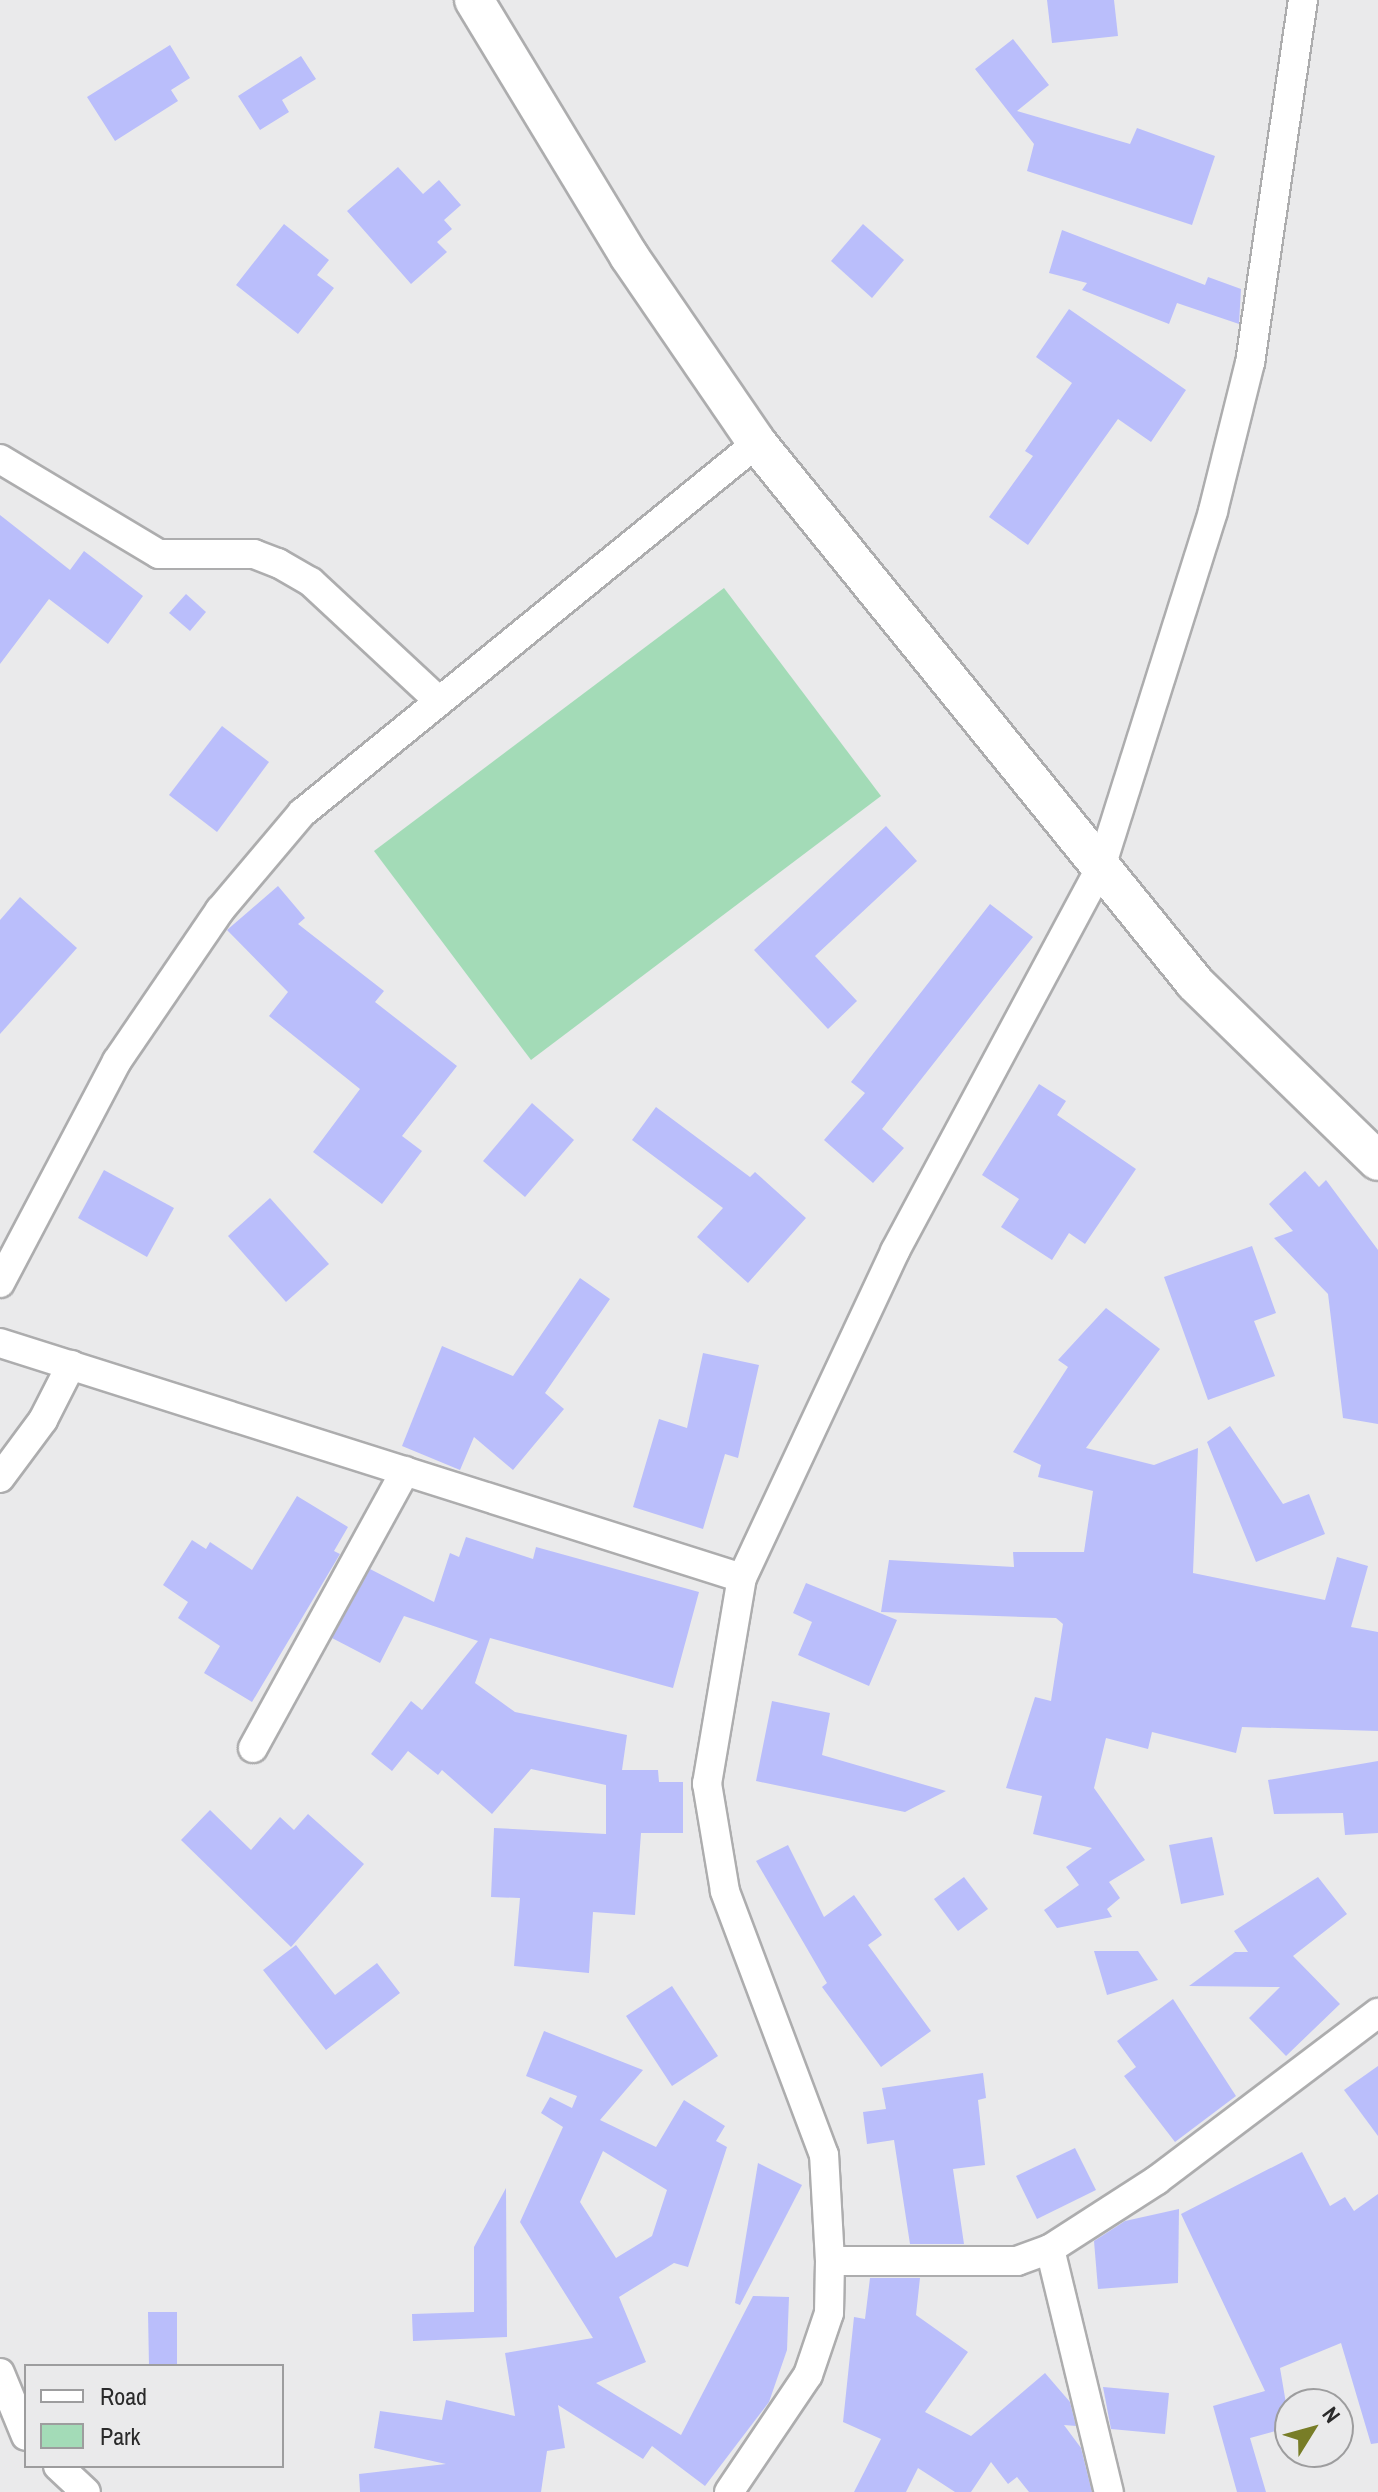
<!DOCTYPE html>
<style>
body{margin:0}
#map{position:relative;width:1378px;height:2492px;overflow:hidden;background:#eaeaeb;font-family:"Archivo Narrow",sans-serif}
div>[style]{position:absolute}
.green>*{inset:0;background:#a3dbb7}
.building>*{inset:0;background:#babefb}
.roads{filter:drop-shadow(2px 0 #adadae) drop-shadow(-2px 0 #adadae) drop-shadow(0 2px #adadae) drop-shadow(0 -2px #adadae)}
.street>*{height:28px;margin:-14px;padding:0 14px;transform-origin:14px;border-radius:14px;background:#fff}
.secondary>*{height:38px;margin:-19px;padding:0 19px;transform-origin:19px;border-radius:19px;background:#fff}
span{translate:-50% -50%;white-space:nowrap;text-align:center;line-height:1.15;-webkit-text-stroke:7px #eaeaeb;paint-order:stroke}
.legend{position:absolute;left:24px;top:2364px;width:260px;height:104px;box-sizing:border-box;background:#eaeaeb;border:2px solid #9d9d9e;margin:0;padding:10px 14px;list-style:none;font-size:24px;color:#2a2a2a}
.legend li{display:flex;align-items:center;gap:16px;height:40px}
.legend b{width:40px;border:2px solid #9d9d9e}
.north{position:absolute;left:1274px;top:2388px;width:80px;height:80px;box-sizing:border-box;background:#eaeaeb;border:2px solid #9d9d9e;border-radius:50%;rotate:53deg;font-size:22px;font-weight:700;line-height:32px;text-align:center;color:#2a2a2a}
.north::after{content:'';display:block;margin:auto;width:28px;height:36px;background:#787d27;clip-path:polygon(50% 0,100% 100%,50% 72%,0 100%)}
</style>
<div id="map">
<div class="green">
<div style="clip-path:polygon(724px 588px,881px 796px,531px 1060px,374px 851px)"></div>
</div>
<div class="building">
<div style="clip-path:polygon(1047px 0,1114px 0,1118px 36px,1052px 43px)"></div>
<div style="clip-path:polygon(1013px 39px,1049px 85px,1017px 111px,1130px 144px,1137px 128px,1215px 156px,1192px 225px,1027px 171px,1034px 144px,975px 69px)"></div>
<div style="clip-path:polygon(170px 45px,190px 78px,171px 90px,178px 101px,115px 141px,87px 97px)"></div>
<div style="clip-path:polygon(301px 56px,316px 79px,282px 100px,289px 112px,260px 130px,238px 96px)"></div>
<div style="clip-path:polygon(398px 167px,423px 194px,439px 180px,461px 205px,444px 220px,452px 229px,437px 242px,447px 252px,411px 284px,347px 211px)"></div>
<div style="clip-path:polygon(284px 224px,329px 260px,317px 275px,334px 288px,298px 334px,236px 285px)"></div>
<div style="clip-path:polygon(863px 224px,904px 260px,872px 298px,831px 261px)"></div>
<div style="clip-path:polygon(1062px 230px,1205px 285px,1208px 277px,1241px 289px,1239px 324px,1177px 303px,1169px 324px,1082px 290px,1087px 283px,1049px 273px)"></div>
<div style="clip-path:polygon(1069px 309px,1186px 390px,1151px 442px,1118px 419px,1028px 545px,989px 517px,1033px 456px,1025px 451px,1072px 383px,1036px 357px)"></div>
<div style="clip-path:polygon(0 515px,70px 570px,84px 551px,143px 596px,108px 644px,49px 599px,0 664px)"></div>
<div style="clip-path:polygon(186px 594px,206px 612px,190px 631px,169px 613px)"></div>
<div style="clip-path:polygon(222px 726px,269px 762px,217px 832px,169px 795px)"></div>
<div style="clip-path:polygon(886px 826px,917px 861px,815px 956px,857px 1001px,828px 1029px,754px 950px)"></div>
<div style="clip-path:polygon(278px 886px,305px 918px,298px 924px,384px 991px,375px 1002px,457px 1066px,402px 1136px,422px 1151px,382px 1204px,313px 1152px,360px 1089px,269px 1016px,288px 992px,227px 930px)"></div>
<div style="clip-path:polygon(20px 897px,77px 948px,0 1034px,0 920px)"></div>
<div style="clip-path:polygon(990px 904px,1033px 937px,882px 1129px,904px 1148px,873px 1183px,824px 1140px,865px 1093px,851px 1082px)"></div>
<div style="clip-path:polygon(1039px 1084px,1066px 1101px,1057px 1115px,1136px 1169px,1085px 1244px,1069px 1233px,1052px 1260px,1001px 1227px,1019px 1199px,982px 1175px)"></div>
<div style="clip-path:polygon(532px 1103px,574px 1140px,525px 1197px,483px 1161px)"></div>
<div style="clip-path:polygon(656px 1107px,750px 1177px,755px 1172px,806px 1218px,748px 1283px,697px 1237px,723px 1208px,632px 1140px)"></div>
<div style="clip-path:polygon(104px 1170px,174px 1208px,147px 1257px,78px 1218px)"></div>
<div style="clip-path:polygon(1305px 1171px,1319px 1187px,1326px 1180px,1378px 1250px,1378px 1424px,1343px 1418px,1328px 1294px,1274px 1238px,1293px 1231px,1269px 1204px)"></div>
<div style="clip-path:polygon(270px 1198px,329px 1264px,286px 1302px,228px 1236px)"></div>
<div style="clip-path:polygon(1252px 1246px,1276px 1313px,1254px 1321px,1275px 1376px,1208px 1400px,1164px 1277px)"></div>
<div style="clip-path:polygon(580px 1278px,610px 1299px,545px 1393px,564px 1409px,513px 1470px,474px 1437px,460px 1470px,402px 1446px,442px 1346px,513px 1376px)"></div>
<div style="clip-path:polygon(1106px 1308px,1160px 1349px,1086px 1448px,1154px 1465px,1198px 1448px,1193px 1573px,1325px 1600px,1337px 1557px,1368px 1566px,1351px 1627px,1378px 1632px,1378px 1731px,1242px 1727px,1236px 1753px,1152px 1732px,1148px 1749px,1106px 1738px,1094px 1788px,1145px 1860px,1109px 1882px,1120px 1898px,1107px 1909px,1112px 1917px,1057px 1928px,1044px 1910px,1079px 1885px,1066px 1867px,1092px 1848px,1033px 1834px,1042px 1796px,1006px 1788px,1035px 1697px,1051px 1701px,1063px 1624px,1056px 1618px,881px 1612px,889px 1560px,1014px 1567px,1013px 1552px,1084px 1552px,1093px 1491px,1038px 1477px,1041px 1465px,1013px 1452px,1068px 1367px,1058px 1360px)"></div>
<div style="clip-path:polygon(703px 1353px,759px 1365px,738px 1458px,725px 1454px,703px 1529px,633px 1507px,659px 1419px,687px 1428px)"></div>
<div style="clip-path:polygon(1230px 1426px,1283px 1504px,1309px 1494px,1325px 1534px,1256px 1562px,1207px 1442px)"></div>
<div style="clip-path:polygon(297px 1496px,348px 1527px,334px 1551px,340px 1554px,252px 1702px,204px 1673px,220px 1646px,178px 1618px,188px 1602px,163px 1585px,192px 1540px,206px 1549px,210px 1542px,252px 1570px)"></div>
<div style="clip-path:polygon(466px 1537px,533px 1559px,536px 1547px,699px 1592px,673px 1688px,490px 1638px,475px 1683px,515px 1712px,627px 1735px,622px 1770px,658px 1770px,659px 1782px,683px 1782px,683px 1833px,641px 1833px,635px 1915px,593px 1912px,589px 1973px,514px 1966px,520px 1898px,491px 1897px,494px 1828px,606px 1834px,606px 1785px,531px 1769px,492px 1814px,442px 1770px,438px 1775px,408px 1751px,392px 1771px,371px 1754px,411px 1701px,422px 1710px,478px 1641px,404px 1616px,380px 1663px,332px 1638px,370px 1569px,434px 1602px,450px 1553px,459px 1557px)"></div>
<div style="clip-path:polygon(806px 1583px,897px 1620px,869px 1686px,798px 1655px,812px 1622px,793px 1613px)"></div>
<div style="clip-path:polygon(772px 1701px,830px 1713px,822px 1755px,946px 1791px,905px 1812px,756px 1781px)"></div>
<div style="clip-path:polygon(1378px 1761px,1378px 1833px,1345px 1835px,1343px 1813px,1274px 1814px,1268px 1780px)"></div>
<div style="clip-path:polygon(210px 1810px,251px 1850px,280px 1817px,294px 1830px,308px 1814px,364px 1864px,291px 1947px,181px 1840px)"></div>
<div style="clip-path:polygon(1212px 1837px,1224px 1895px,1181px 1904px,1169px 1845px)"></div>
<div style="clip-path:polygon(788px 1845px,824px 1917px,854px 1895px,882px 1935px,868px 1945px,931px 2031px,881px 2067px,822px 1987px,827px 1983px,756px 1861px)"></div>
<div style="clip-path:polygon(964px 1877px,988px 1909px,958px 1931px,934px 1899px)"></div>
<div style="clip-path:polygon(1318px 1877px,1347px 1914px,1293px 1956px,1340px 2004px,1286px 2056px,1249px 2018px,1280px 1987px,1189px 1986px,1235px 1952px,1248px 1952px,1234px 1931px)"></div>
<div style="clip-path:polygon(296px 1945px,335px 1995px,377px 1963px,400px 1993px,326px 2050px,263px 1970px)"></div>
<div style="clip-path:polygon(1094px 1951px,1138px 1951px,1158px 1980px,1107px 1995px)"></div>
<div style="clip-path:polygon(672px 1986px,718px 2056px,672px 2086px,626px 2016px)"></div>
<div style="clip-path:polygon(1173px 1999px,1236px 2096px,1175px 2142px,1124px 2076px,1136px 2067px,1117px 2041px)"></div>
<div style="clip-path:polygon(evenodd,544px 2031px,643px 2070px,600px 2120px,656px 2147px,684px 2100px,725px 2126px,716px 2141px,727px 2147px,688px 2267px,674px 2263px,619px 2297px,646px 2362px,596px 2383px,681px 2435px,753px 2296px,789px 2297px,787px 2350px,769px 2402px,705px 2486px,652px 2446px,643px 2459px,558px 2405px,565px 2448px,547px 2451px,541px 2492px,360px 2492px,359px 2474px,446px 2464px,374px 2448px,380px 2411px,442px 2420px,446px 2400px,515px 2416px,505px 2353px,593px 2338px,520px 2222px,563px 2127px,541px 2113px,550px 2097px,572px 2108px,577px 2096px,526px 2076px,544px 2031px,603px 2151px,667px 2190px,652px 2236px,616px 2258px,580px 2202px,603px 2151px)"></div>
<div style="clip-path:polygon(1378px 2066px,1378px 2136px,1344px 2090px)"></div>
<div style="clip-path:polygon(983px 2073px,986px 2098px,978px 2100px,985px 2165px,953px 2169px,964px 2244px,910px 2244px,894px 2140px,867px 2144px,863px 2112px,886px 2109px,882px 2088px)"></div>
<div style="clip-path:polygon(1075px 2148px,1096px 2190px,1037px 2219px,1016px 2176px)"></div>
<div style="clip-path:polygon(1302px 2152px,1330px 2206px,1345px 2197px,1354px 2211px,1378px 2194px,1378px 2443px,1371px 2444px,1341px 2343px,1280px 2368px,1290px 2427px,1250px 2438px,1266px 2492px,1237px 2492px,1213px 2406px,1265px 2391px,1181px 2214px)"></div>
<div style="clip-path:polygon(758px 2163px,802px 2185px,740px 2305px,735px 2303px)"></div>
<div style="clip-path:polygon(506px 2188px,507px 2337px,413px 2341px,412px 2314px,474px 2312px,474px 2247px)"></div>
<div style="clip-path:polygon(1179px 2209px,1178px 2283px,1098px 2289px,1094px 2241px,1125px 2221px)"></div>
<div style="clip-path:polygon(870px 2278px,920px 2278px,916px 2315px,968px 2352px,925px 2412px,971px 2436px,1045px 2373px,1070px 2402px,1076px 2426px,1064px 2425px,1081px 2448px,1092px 2492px,1029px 2492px,1017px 2477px,1008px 2484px,991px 2462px,971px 2492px,955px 2492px,918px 2468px,906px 2492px,854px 2492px,881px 2439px,843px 2422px,854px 2317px,865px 2319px)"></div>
<div style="clip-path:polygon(148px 2312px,177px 2312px,177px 2366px,149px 2366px)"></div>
<div style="clip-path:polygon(1103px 2387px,1169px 2393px,1165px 2434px,1111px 2429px)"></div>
</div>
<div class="roads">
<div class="street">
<div style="left:0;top:459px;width:185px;rotate:30.9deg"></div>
<div style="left:159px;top:554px;width:95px"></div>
<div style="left:254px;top:554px;width:26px;rotate:21deg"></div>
<div style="left:278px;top:563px;width:38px;rotate:30deg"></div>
<div style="left:311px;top:582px;width:171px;rotate:42.9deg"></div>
<div style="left:0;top:1283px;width:251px;rotate:-62.2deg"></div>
<div style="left:117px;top:1061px;width:183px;rotate:-55.7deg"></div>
<div style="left:220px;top:910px;width:127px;rotate:-49.8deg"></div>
<div style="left:302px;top:813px;width:586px;rotate:-39.12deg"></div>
<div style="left:0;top:1343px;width:778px;rotate:17.57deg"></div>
<div style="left:0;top:1478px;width:72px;rotate:-53.4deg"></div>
<div style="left:43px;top:1420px;width:62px;rotate:-63deg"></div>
<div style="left:253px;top:1748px;width:316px;rotate:-61.2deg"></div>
<div style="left:1050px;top:2249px;width:250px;rotate:76.4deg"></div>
<div style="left:830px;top:2261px;width:187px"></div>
<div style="left:1017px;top:2261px;width:35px;rotate:-20deg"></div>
<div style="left:1050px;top:2249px;width:127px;rotate:-32.8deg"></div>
<div style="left:1157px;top:2180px;width:277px;rotate:-37.1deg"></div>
<div style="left:0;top:2373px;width:68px;rotate:67.6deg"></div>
<div style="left:58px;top:2466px;width:38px;rotate:43deg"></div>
<div style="left:729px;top:2492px;width:141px;rotate:-56deg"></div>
<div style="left:808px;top:2375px;width:65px;rotate:-71.3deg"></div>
<div style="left:829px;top:2313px;width:52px;rotate:-88.9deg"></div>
<div style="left:830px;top:2261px;width:106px;rotate:-93.2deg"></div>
<div style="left:824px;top:2155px;width:282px;rotate:-110.6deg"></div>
<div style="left:725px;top:1891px;width:109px;rotate:-99.5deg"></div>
<div style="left:707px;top:1784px;width:209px;rotate:-80.4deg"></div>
<div style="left:742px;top:1578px;width:361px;rotate:-64.9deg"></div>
<div style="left:895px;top:1251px;width:436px;rotate:-61.8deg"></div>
<div style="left:1101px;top:867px;width:373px;rotate:-72.5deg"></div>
<div style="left:1213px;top:511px;width:153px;rotate:-76deg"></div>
<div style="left:1250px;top:363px;width:367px;rotate:-81.7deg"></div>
</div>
<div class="secondary">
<div style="left:474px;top:0;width:299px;rotate:58.8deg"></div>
<div style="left:629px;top:256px;width:227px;rotate:55.6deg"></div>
<div style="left:757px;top:443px;width:695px;rotate:50.95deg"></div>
<div style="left:1195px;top:983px;width:255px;rotate:44.2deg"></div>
</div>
</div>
<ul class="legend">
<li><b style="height:10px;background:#fff"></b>Road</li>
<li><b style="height:22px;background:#a3dbb7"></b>Park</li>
</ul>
<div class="north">N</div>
</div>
